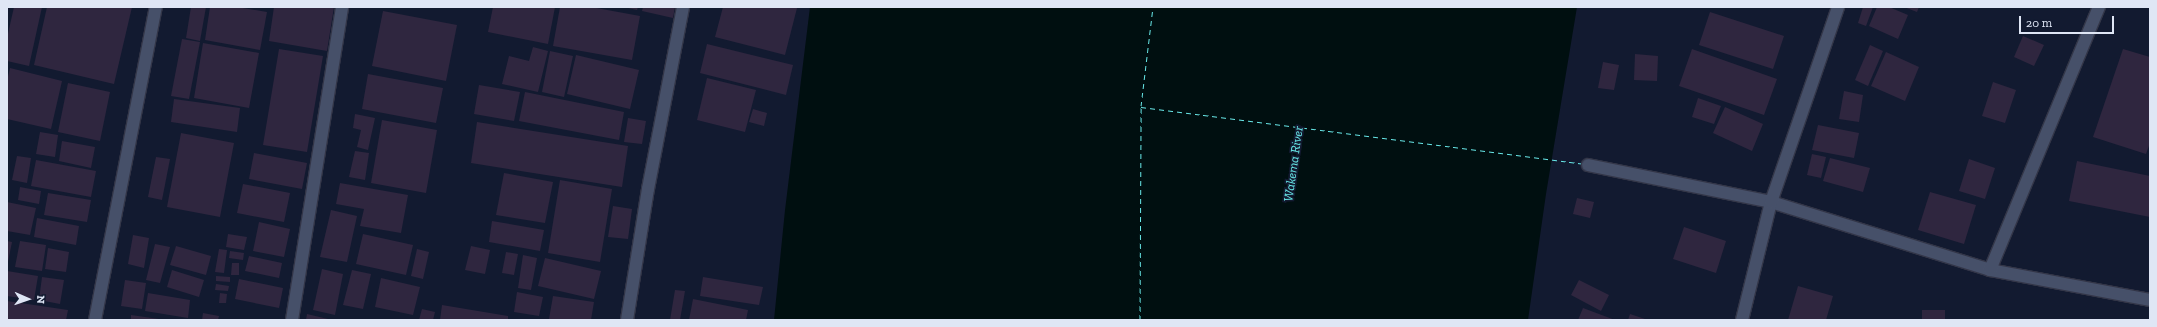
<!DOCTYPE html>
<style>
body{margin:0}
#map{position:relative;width:2157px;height:327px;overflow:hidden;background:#121a30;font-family:"Zilla Slab",serif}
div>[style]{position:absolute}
.water>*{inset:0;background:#000f10}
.ferry>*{height:1px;margin-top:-0.5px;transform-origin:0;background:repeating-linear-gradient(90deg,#68e9e9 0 5px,transparent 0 9px)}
.building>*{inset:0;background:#2f263f}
.roads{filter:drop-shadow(1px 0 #333648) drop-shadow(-1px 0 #333648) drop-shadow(0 1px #333648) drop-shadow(0 -1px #333648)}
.minor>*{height:12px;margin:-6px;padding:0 6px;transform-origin:6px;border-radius:6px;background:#465069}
span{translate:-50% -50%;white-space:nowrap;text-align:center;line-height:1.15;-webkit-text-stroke:3.5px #121a30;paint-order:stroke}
.water-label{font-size:13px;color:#68e9e9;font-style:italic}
.frame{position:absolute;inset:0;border:8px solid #dfe6f5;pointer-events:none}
.north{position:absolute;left:8px;top:279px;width:40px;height:40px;-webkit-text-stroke:3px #121a30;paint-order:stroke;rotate:92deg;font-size:11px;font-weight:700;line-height:16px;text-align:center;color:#dfe6f5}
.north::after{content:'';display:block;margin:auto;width:14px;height:18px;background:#dfe6f5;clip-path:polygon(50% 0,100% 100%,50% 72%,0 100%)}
.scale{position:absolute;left:2019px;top:16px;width:95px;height:18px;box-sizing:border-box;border:2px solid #dfe6f5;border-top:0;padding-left:5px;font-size:12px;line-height:14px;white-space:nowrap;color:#dfe6f5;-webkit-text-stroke:3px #121a30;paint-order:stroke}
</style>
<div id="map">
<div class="water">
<div style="clip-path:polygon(810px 7px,1577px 7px,1546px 194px,1528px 320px,774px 320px,785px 210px)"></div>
</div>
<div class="ferry">
<div style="left:1141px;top:106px;width:100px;rotate:-83.1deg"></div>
<div style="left:1140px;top:320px;width:213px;rotate:-89.7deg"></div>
<div style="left:1141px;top:107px;width:446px;rotate:7.3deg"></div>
</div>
<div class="building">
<div style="clip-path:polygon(14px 7px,42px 7px,29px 66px,7px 61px,7px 38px)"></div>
<div style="clip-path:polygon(47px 7px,132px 7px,114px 84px,34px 65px)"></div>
<div style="clip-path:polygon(191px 7px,206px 7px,200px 41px,186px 38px)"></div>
<div style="clip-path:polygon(210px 7px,237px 7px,267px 12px,260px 50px,205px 40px)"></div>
<div style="clip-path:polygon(274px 7px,334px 7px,327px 51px,269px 41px)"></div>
<div style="clip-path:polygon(493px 7px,555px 7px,548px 44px,488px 32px)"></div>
<div style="clip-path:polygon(560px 7px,591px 7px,640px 16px,632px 60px,553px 46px)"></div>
<div style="clip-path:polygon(624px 7px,638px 7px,637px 10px)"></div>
<div style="clip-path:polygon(643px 7px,675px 7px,673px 18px,642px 11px)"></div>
<div style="clip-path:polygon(723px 7px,797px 8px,785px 55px,715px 37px)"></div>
<div style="clip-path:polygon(1863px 7px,1873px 7px,1866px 26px,1858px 23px)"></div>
<div style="clip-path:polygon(1877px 7px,1889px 7px,1908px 15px,1898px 39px,1869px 26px)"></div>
<div style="clip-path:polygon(1904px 7px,1919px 7px,1917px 12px)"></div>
<div style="clip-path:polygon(383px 11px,457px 25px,446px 81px,372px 66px)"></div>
<div style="clip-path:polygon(1710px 12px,1784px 36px,1773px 69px,1699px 45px)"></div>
<div style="clip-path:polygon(2023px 36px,2044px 45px,2034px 66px,2014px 57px)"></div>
<div style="clip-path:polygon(182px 39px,200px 42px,189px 99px,171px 96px)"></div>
<div style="clip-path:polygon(203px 43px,259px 53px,249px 108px,194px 98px)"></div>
<div style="clip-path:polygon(707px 44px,793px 65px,786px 95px,700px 73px)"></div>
<div style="clip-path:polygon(1870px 45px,1883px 51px,1868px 86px,1855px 80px)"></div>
<div style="clip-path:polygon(533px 47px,548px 51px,538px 92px,502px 84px,509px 56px,529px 61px)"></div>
<div style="clip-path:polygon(279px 49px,323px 56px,307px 152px,263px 145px)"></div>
<div style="clip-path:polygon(1692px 49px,1777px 79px,1764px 115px,1679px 86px)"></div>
<div style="clip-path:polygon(2123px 49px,2150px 57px,2150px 143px,2146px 154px,2093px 137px)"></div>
<div style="clip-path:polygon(550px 51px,573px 56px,564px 97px,542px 92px)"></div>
<div style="clip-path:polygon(1886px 52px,1919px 67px,1905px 101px,1871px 86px)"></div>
<div style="clip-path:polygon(1635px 54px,1658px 56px,1657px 81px,1634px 80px)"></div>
<div style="clip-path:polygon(576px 55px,639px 70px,630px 109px,567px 94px)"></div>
<div style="clip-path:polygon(1603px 62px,1619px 65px,1614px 90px,1598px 88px)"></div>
<div style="clip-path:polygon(10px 68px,62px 81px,51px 129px,7px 119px,7px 81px)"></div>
<div style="clip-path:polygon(368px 74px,443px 88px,436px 123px,362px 109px)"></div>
<div style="clip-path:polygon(707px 78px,756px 90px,745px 132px,697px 120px)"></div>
<div style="clip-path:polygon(1993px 82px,2016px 90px,2005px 123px,1982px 116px)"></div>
<div style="clip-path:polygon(68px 83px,110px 92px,100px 141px,58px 132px)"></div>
<div style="clip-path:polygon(479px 85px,520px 92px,514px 121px,474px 114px)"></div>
<div style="clip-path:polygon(1844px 91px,1863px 95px,1859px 122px,1839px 119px)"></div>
<div style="clip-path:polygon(525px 92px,624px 112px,619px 140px,519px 121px)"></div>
<div style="clip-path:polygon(1698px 98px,1721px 106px,1714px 124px,1692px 117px)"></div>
<div style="clip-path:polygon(174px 99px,240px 108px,237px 132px,171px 122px)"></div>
<div style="clip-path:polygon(1725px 107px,1763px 124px,1752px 151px,1713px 133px)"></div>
<div style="clip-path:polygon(753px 109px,767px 113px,764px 126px,749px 122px)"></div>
<div style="clip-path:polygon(355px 114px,375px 118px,368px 150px,357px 147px,361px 130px,353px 128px)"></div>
<div style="clip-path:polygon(628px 118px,646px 121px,642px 144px,624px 142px)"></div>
<div style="clip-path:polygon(382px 120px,437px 130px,426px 193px,371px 183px)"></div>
<div style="clip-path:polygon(477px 122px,628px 146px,622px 187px,471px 163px)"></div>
<div style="clip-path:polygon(1818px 125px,1859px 133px,1854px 158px,1812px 150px)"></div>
<div style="clip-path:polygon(40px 132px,58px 135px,55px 157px,36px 154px)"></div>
<div style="clip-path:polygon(181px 133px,234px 143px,220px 217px,167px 207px)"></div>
<div style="clip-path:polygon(62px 141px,95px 147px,91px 168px,59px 161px)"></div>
<div style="clip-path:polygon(355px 151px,369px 153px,365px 180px,349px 177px)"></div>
<div style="clip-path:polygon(254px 153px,307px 163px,302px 189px,249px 179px)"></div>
<div style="clip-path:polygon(1812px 154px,1826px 157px,1821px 178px,1807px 175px)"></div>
<div style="clip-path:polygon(17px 156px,31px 158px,27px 183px,12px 180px)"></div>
<div style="clip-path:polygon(156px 157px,170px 159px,162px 200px,148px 197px)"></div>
<div style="clip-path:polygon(1830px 158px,1870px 168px,1863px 192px,1823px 181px)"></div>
<div style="clip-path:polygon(1969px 159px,1995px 168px,1985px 199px,1959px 191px)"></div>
<div style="clip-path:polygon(36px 160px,96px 171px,91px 197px,31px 186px)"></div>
<div style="clip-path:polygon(2077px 161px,2150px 176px,2150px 217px,2069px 201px)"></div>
<div style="clip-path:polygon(504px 173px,553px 182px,545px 223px,496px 215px)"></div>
<div style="clip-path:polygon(560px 180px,612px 189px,600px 262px,548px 253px)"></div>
<div style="clip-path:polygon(340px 183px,408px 195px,401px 233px,360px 226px,364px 209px,336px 204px)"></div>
<div style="clip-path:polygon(243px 184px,290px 193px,284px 222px,237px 213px)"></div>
<div style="clip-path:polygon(20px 187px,41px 191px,39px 204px,18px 200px)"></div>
<div style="clip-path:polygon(1930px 192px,1976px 205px,1964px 244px,1918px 230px)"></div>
<div style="clip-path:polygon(48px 193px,91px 200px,87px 222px,44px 215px)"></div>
<div style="clip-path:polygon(1577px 198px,1594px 202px,1590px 218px,1573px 214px)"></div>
<div style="clip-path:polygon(7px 202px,36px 208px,30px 235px,7px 231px)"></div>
<div style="clip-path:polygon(613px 206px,632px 209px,628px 239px,608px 237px)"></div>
<div style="clip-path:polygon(331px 210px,357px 216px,347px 262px,320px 257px)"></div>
<div style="clip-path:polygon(37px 218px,79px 226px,76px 245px,34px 237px)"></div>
<div style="clip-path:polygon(492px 221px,544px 230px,540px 251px,489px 242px)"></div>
<div style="clip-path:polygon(259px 222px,290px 229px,284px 257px,253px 251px)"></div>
<div style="clip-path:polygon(1684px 227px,1726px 241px,1716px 273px,1673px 259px)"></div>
<div style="clip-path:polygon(228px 234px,247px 237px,244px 250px,226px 247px)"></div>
<div style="clip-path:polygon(363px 234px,413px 245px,406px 275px,356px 264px)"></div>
<div style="clip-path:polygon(133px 235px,149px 238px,144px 268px,128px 264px)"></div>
<div style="clip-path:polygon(7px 241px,12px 242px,8px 262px,7px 262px)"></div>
<div style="clip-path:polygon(20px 241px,46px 245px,42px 271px,15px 267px)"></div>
<div style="clip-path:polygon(155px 244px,170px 247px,160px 283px,146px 280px)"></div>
<div style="clip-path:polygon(176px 246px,211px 256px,206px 275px,170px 265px)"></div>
<div style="clip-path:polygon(471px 246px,490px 250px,485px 274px,465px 270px)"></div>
<div style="clip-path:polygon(48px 248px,69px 252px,66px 272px,45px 269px)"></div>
<div style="clip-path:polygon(219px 249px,227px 250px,224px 273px,215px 272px)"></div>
<div style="clip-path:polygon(417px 249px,429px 252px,423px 279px,411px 276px)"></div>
<div style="clip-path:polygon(230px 251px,244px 253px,243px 260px,229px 258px)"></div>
<div style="clip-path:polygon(506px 252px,518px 254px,514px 275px,502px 273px)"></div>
<div style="clip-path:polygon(523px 255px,537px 258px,531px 290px,518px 288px)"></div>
<div style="clip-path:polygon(249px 256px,282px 263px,279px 278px,245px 271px)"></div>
<div style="clip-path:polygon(545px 258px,601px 271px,594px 299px,538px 286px)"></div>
<div style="clip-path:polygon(232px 263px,239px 263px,239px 275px,231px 275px)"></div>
<div style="clip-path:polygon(322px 269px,343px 274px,335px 315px,313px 310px)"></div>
<div style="clip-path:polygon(172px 270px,204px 280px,199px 297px,167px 287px)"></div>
<div style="clip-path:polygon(352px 270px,371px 274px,363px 309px,343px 305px)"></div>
<div style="clip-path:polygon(7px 271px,38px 276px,34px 300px,7px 296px)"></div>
<div style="clip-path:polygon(216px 276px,230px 277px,230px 282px,216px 281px)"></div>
<div style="clip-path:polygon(42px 277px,64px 280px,60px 304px,39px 300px)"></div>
<div style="clip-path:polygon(703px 277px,763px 287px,759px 305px,700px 296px)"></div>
<div style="clip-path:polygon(381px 278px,420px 287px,413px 315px,375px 307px)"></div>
<div style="clip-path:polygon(239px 279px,283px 288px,279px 308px,235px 299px)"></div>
<div style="clip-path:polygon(125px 280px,146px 283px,142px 309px,121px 306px)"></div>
<div style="clip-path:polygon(1579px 280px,1609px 295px,1601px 311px,1571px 295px)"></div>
<div style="clip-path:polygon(216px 284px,229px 286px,228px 291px,215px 290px)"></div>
<div style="clip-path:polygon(1798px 286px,1833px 296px,1826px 320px,1788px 320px)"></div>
<div style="clip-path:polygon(675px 290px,685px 291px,680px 320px,670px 320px)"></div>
<div style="clip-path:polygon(517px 292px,543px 297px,539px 316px,514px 312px)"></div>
<div style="clip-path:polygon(148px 293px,190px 300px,188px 318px,145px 311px)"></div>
<div style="clip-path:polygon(220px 293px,227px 294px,226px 303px,219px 303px)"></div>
<div style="clip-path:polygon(553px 296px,594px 302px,591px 320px,549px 319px)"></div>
<div style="clip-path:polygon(693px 299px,748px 310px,746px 320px,689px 320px)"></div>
<div style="clip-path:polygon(7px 301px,68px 310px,66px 320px,7px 320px)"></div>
<div style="clip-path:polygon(442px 305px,508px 316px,508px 320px,440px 320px)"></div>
<div style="clip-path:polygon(1583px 308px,1615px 320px,1578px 320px)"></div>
<div style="clip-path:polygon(422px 309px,435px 312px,433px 320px,419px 320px)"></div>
<div style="clip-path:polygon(1922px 310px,1945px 310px,1945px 320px,1922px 320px)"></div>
<div style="clip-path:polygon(203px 313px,219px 316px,218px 320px,202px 320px)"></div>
<div style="clip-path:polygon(307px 314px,328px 319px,328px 320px,306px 320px)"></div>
<div style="clip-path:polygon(1630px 314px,1648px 320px,1628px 320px)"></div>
<div style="clip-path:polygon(131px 315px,159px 319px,159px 320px,131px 320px)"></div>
</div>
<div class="roads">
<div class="minor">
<div style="left:1588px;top:165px;width:187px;rotate:11.4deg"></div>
<div style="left:1771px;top:202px;width:229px;rotate:17.2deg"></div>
<div style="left:1990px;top:270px;width:163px;rotate:10.6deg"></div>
<div style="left:1990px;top:270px;width:285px;rotate:-67.5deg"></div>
<div style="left:95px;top:320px;width:319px;rotate:-79deg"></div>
<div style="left:292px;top:320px;width:317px;rotate:-80.9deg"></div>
<div style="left:627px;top:320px;width:133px;rotate:-80.9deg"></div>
<div style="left:648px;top:189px;width:185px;rotate:-79.1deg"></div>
<div style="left:1742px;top:320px;width:122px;rotate:-76.2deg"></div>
<div style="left:1771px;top:202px;width:206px;rotate:-71deg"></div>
</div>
</div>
<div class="water-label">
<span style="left:1294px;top:164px;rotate:-82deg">Wakema River</span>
</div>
<div class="frame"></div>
<div class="north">N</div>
<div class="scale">20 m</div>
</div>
